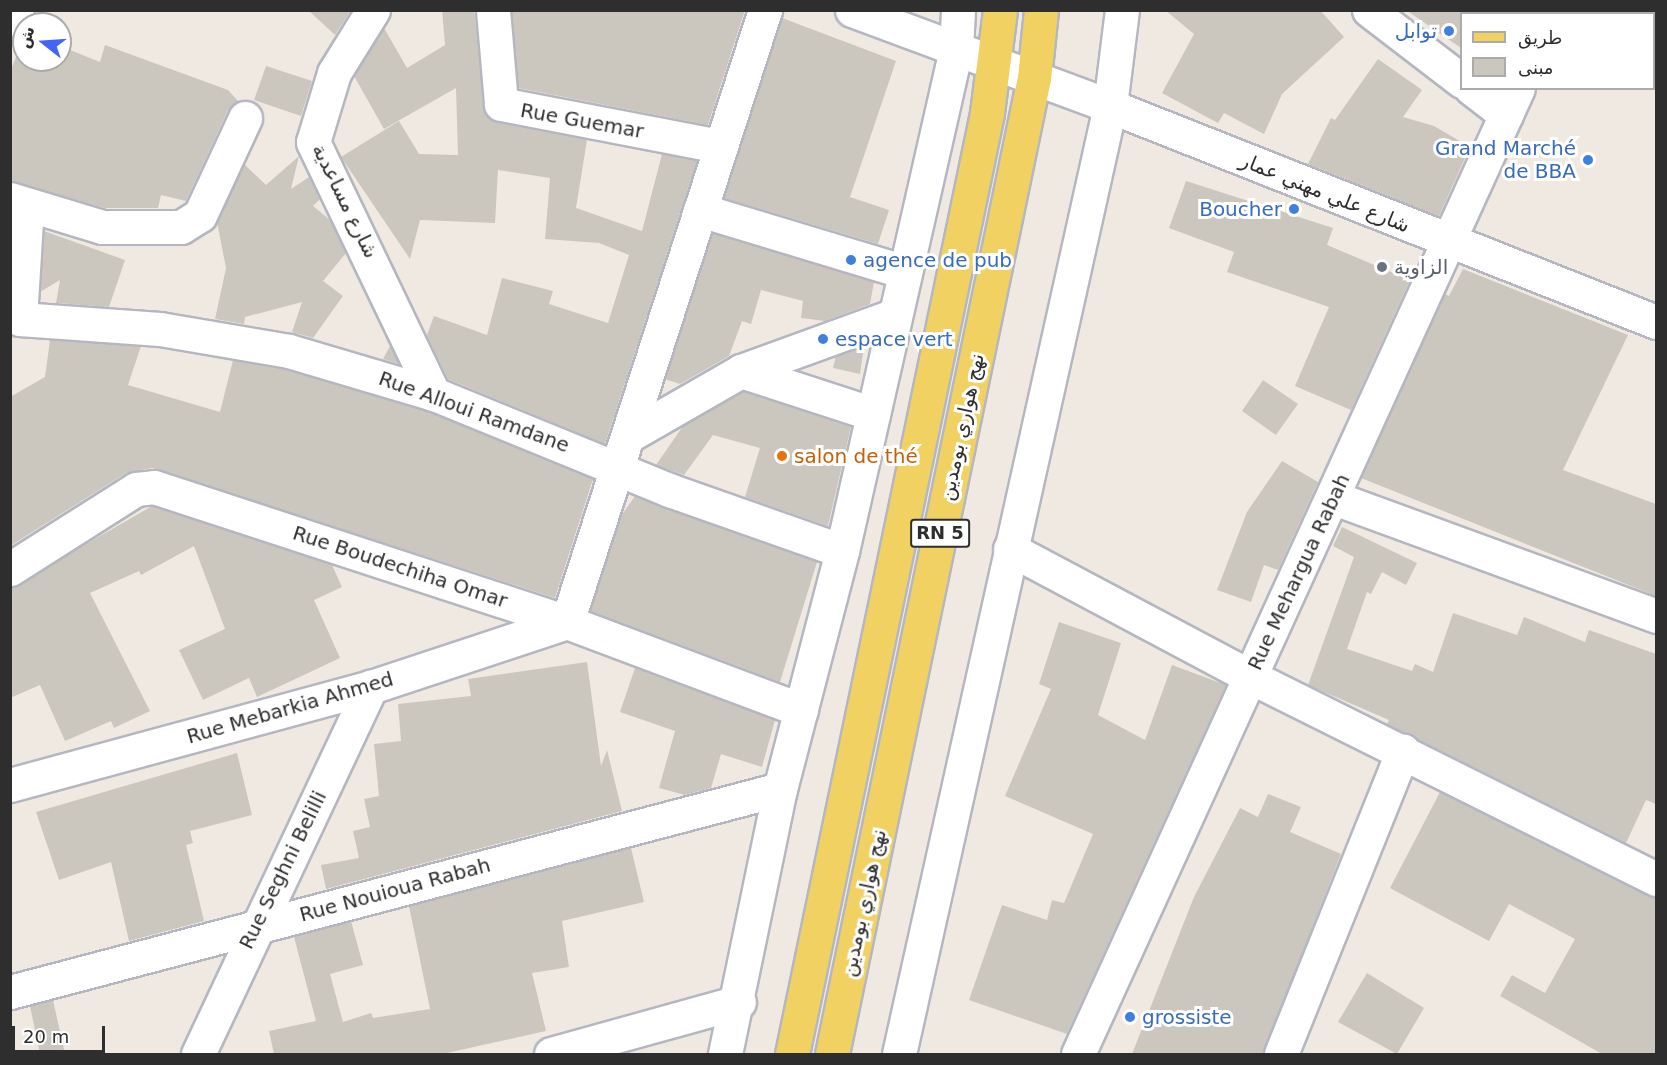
<!DOCTYPE html>
<meta charset="utf-8">
<style>
body{margin:0}
#map{position:relative;width:1667px;height:1065px;overflow:hidden;background:#efe9e1;font-family:"DejaVu Sans","Noto Sans Arabic",sans-serif}
div>[style]{position:absolute}
.building>*{inset:0;background:#cbc7bf}
.roads{filter:drop-shadow(2px 0 #b4b7c1) drop-shadow(-2px 0 #b4b7c1) drop-shadow(0 2px #b4b7c1) drop-shadow(0 -2px #b4b7c1)}
.minor>*{height:33px;margin:-16.5px;padding:0 16.5px;transform-origin:16.5px;border-radius:16.5px;background:#fff}
.major>*{height:33px;margin:-16.5px;padding:0 16.5px;transform-origin:16.5px;border-radius:16.5px;background:#f2d163}
.dots>*{width:16px;height:16px;translate:-50% -50%;box-sizing:border-box;border:3px solid #fff;border-radius:50%}
span{translate:-50% -50%;white-space:nowrap;text-align:center;line-height:1.15;-webkit-text-stroke:6px #fff;paint-order:stroke}
.shield-label span{padding:2px 4px;background:#fff;border:2px solid;border-radius:4px;-webkit-text-stroke-width:0}
.shield-label{font-size:18px;color:#2e2e2e;font-weight:700}
.shop-label{font-size:20px;color:#366cbe}
.right{translate:-100% -50%;text-align:right}
.left{translate:0 -50%;text-align:left}
.street-label{font-size:20px;color:#2e2e2e}
.worship-label{font-size:20px;color:#5b616d}
.food-label{font-size:20px;color:#c56008}
.frame{position:absolute;inset:0;border:12px solid #2e2e2e;pointer-events:none}
.legend{position:absolute;left:1460px;top:12px;width:195px;height:78px;box-sizing:border-box;background:#fff;border:2px solid #ababab;margin:0;padding:8px 10px;list-style:none;font-size:18px;color:#2e2e2e}
.legend li{display:flex;align-items:center;gap:12px;height:30px}
.legend b{width:30px;border:2px solid #ababab}
.north{position:absolute;left:12px;top:12px;width:60px;height:60px;box-sizing:border-box;background:#fff;border:2px solid #ababab;border-radius:50%;rotate:287deg;font-size:16px;font-weight:700;line-height:24px;text-align:center;color:#2e2e2e}
.north::after{content:'';display:block;margin:auto;width:21px;height:27px;background:#4264fb;clip-path:polygon(50% 0,100% 100%,50% 72%,0 100%)}
.scale{position:absolute;left:12px;top:1026px;width:93px;height:27px;box-sizing:border-box;border:3px solid #2e2e2e;border-top:0;padding-left:8px;font-size:18px;line-height:21px;white-space:nowrap;color:#2e2e2e;-webkit-text-stroke:4px #fff;paint-order:stroke}
</style>
<div id="map">
<div class="building">
<div style="clip-path:polygon(308px 10px,351px 10px,335px 35px)"></div>
<div style="clip-path:polygon(442px 10px,474px 10px,488px 117px,587px 140px,576px 208px,642px 231px,662px 154px,697px 161px,605px 444px,448px 379px,427px 335px,434px 316px,487px 335px,502px 278px,553px 291px,549px 304px,608px 323px,629px 255px,599px 243px,545px 239px,550px 178px,498px 170px,495px 223px,420px 220px,410px 259px,341px 157px,399px 121px,419px 154px,458px 155px,456px 88px,384px 129px,354px 76px,384px 28px,407px 68px,445px 45px)"></div>
<div style="clip-path:polygon(512px 10px,745px 10px,708px 125px,518px 88px)"></div>
<div style="clip-path:polygon(1165px 10px,1320px 10px,1344px 37px,1282px 94px,1264px 134px,1224px 113px,1218px 123px,1162px 93px,1194px 34px)"></div>
<div style="clip-path:polygon(1406px 10px,1461px 10px,1461px 48px)"></div>
<div style="clip-path:polygon(782px 18px,896px 61px,850px 197px,889px 210px,878px 244px,724px 198px)"></div>
<div style="clip-path:polygon(24px 37px,24px 60px,60px 60px,60px 46px,100px 62px,105px 45px,228px 90px,238px 101px,228px 110px,186px 201px,161px 195px,158px 208px,105px 208px,10px 181px,10px 72px)"></div>
<div style="clip-path:polygon(1378px 59px,1422px 90px,1403px 117px,1434px 126px,1470px 147px,1439px 216px,1308px 164px,1331px 118px,1335px 120px)"></div>
<div style="clip-path:polygon(266px 66px,312px 81px,301px 116px,254px 100px)"></div>
<div style="clip-path:polygon(299px 156px,291px 189px,309px 177px,320px 199px,313px 206px,330px 220px,346px 253px,323px 281px,343px 296px,313px 338px,292px 332px,302px 302px,245px 317px,244px 324px,215px 319px,226px 268px,217px 222px,244px 164px,266px 185px)"></div>
<div style="clip-path:polygon(1186px 181px,1333px 228px,1327px 245px,1410px 280px,1351px 410px,1295px 386px,1329px 307px,1227px 272px,1234px 252px,1169px 228px)"></div>
<div style="clip-path:polygon(44px 231px,125px 260px,109px 307px,56px 303px,60px 280px,40px 292px)"></div>
<div style="clip-path:polygon(712px 233px,874px 282px,870px 304px,825px 321px,801px 318px,803px 301px,761px 290px,751px 324px,742px 321px,729px 356px,680px 384px,665px 379px)"></div>
<div style="clip-path:polygon(1463px 269px,1628px 335px,1563px 470px,1656px 504px,1656px 596px,1361px 478px,1445px 294px,1449px 296px)"></div>
<div style="clip-path:polygon(50px 340px,141px 346px,128px 385px,220px 412px,233px 360px,285px 369px,428px 412px,593px 479px,555px 598px,152px 468px,126px 473px,10px 546px,10px 397px,45px 377px)"></div>
<div style="clip-path:polygon(390px 346px,399px 364px,383px 359px)"></div>
<div style="clip-path:polygon(864px 346px,860px 374px,833px 368px,836px 356px)"></div>
<div style="clip-path:polygon(1263px 380px,1298px 404px,1276px 435px,1242px 411px)"></div>
<div style="clip-path:polygon(743px 391px,851px 427px,828px 526px,745px 497px,760px 448px,713px 435px,684px 475px,656px 465px,683px 426px)"></div>
<div style="clip-path:polygon(1282px 461px,1318px 482px,1278px 570px,1264px 565px,1251px 602px,1217px 590px,1247px 512px)"></div>
<div style="clip-path:polygon(635px 496px,817px 562px,780px 682px,590px 611px,621px 516px)"></div>
<div style="clip-path:polygon(152px 506px,332px 565px,342px 587px,314px 600px,340px 658px,257px 697px,249px 678px,203px 700px,179px 650px,225px 629px,194px 546px,141px 575px,139px 571px,90px 593px,150px 711px,114px 728px,111px 721px,65px 741px,40px 685px,10px 698px,10px 588px)"></div>
<div style="clip-path:polygon(1342px 527px,1417px 563px,1406px 585px,1382px 572px,1371px 594px,1367px 592px,1347px 649px,1412px 671px,1415px 664px,1433px 672px,1453px 613px,1517px 635px,1524px 617px,1585px 642px,1589px 630px,1656px 654px,1656px 804px,1646px 800px,1626px 843px,1387px 724px,1389px 720px,1308px 685px,1354px 557px,1333px 546px)"></div>
<div style="clip-path:polygon(1059px 622px,1121px 643px,1098px 715px,1145px 740px,1172px 665px,1226px 685px,1067px 1034px,969px 1000px,1002px 905px,1047px 920px,1052px 900px,1064px 903px,1093px 834px,1005px 796px,1051px 689px,1039px 684px)"></div>
<div style="clip-path:polygon(587px 662px,601px 766px,607px 750px,622px 811px,326px 889px,321px 865px,359px 858px,353px 831px,370px 827px,364px 799px,379px 796px,374px 744px,401px 741px,398px 704px,471px 696px,468px 679px)"></div>
<div style="clip-path:polygon(635px 668px,775px 720px,762px 767px,721px 754px,711px 788px,685px 795px,659px 788px,675px 731px,620px 712px)"></div>
<div style="clip-path:polygon(237px 753px,252px 815px,190px 831px,193px 843px,186px 845px,204px 921px,129px 941px,111px 862px,59px 880px,36px 812px)"></div>
<div style="clip-path:polygon(1440px 792px,1656px 898px,1656px 1054px,1602px 1054px,1500px 996px,1512px 975px,1545px 993px,1575px 939px,1509px 904px,1489px 941px,1390px 888px)"></div>
<div style="clip-path:polygon(1268px 794px,1301px 807px,1290px 832px,1341px 854px,1263px 1054px,1132px 1054px,1194px 897px,1240px 808px,1258px 817px)"></div>
<div style="clip-path:polygon(631px 848px,644px 902px,562px 921px,569px 967px,532px 973px,546px 1031px,442px 1054px,274px 1054px,269px 1031px,316px 1021px,294px 937px,351px 921px,363px 965px,330px 974px,343px 1022px,371px 1013px,373px 1018px,430px 1009px,409px 906px)"></div>
<div style="clip-path:polygon(1367px 973px,1424px 1008px,1397px 1054px,1338px 1022px)"></div>
<div style="clip-path:polygon(53px 1000px,65px 1054px,40px 1054px,30px 1006px)"></div>
</div>
<div class="roads">
<div class="minor">
<div style="left:373px;top:10px;width:74px;rotate:121.8deg"></div>
<div style="left:334px;top:73px;width:72px;rotate:106.9deg"></div>
<div style="left:313px;top:142px;width:280px;rotate:64.4deg"></div>
<div style="left:493px;top:10px;width:94px;rotate:85.1deg"></div>
<div style="left:501px;top:104px;width:223px;rotate:10.9deg"></div>
<div style="left:852px;top:10px;width:275px;rotate:20.4deg"></div>
<div style="left:1110px;top:106px;width:587px;rotate:21.58deg"></div>
<div style="left:1369px;top:10px;width:117px;rotate:37.4deg"></div>
<div style="left:1553px;top:14px;width:4px;rotate:-63deg"></div>
<div style="left:10px;top:19px;width:11px;rotate:-52deg"></div>
<div style="left:1471px;top:88px;width:44px;rotate:37.6deg"></div>
<div style="left:10px;top:199px;width:96px;rotate:16.9deg"></div>
<div style="left:102px;top:227px;width:79px"></div>
<div style="left:181px;top:227px;width:22px;rotate:-32deg"></div>
<div style="left:200px;top:215px;width:107px;rotate:-65.1deg"></div>
<div style="left:700px;top:210px;width:214px;rotate:16.8deg"></div>
<div style="left:20px;top:319px;width:140px;rotate:4.1deg"></div>
<div style="left:160px;top:329px;width:131px;rotate:9.7deg"></div>
<div style="left:289px;top:351px;width:151px;rotate:16.5deg"></div>
<div style="left:434px;top:394px;width:254px;rotate:22.2deg"></div>
<div style="left:669px;top:490px;width:183px;rotate:19.4deg"></div>
<div style="left:20px;top:319px;width:114px;rotate:-86.5deg"></div>
<div style="left:741px;top:371px;width:139px;rotate:18deg"></div>
<div style="left:628px;top:436px;width:130px;rotate:-29.9deg"></div>
<div style="left:741px;top:371px;width:164px;rotate:-20deg"></div>
<div style="left:1334px;top:498px;width:343px;rotate:20.1deg"></div>
<div style="left:1010px;top:549px;width:273px;rotate:28deg"></div>
<div style="left:1251px;top:677px;width:453px;rotate:26.5deg"></div>
<div style="left:10px;top:569px;width:149px;rotate:-32.4deg"></div>
<div style="left:136px;top:489px;width:18px;rotate:-6deg"></div>
<div style="left:154px;top:487px;width:435px;rotate:18.1deg"></div>
<div style="left:567px;top:622px;width:250px;rotate:20.6deg"></div>
<div style="left:10px;top:785px;width:374px;rotate:-15.2deg"></div>
<div style="left:371px;top:687px;width:206px;rotate:-18.3deg"></div>
<div style="left:567px;top:622px;width:643px;rotate:-72.07deg"></div>
<div style="left:10px;top:992px;width:796px;rotate:-14.77deg"></div>
<div style="left:198px;top:1054px;width:406px;rotate:-64.8deg"></div>
<div style="left:551px;top:1054px;width:195px;rotate:-15.5deg"></div>
<div style="left:725px;top:1054px;width:271px;rotate:-78.3deg"></div>
<div style="left:780px;top:789px;width:246px;rotate:-75.4deg"></div>
<div style="left:842px;top:551px;width:515px;rotate:-77.21deg"></div>
<div style="left:956px;top:49px;width:39px;rotate:-87deg"></div>
<div style="left:899px;top:1054px;width:971px;rotate:-77.45deg"></div>
<div style="left:1110px;top:106px;width:97px;rotate:-82.9deg"></div>
<div style="left:1078px;top:1054px;width:1061px;rotate:-65.51deg"></div>
<div style="left:1281px;top:1054px;width:327px;rotate:-68.1deg"></div>
</div>
<div class="major">
<div style="left:792px;top:1054px;width:961px;rotate:-78.29deg"></div>
<div style="left:987px;top:113px;width:104px;rotate:-82.8deg"></div>
<div style="left:832px;top:1054px;width:997px;rotate:-78.31deg"></div>
<div style="left:1034px;top:78px;width:68px;rotate:-84.1deg"></div>
</div>
</div>
<div class="dots">
<div style="left:1449px;top:31px;background:#3f7fe0"></div>
<div style="left:1588px;top:160px;background:#3f7fe0"></div>
<div style="left:1294px;top:209px;background:#3f7fe0"></div>
<div style="left:851px;top:260px;background:#3f7fe0"></div>
<div style="left:1382px;top:267px;background:#6b7280"></div>
<div style="left:823px;top:339px;background:#3f7fe0"></div>
<div style="left:782px;top:456px;background:#e8710a"></div>
<div style="left:1130px;top:1017px;background:#3f7fe0"></div>
</div>
<div class="shield-label">
<span style="left:940px;top:533px">RN 5</span>
</div>
<div class="shop-label">
<span class="right" style="left:1437px;top:31px">توابل</span>
<span class="right" style="left:1576px;top:160px">Grand Marché<br>de BBA</span>
<span class="right" style="left:1282px;top:209px">Boucher</span>
<span class="left" style="left:863px;top:260px">agence de pub</span>
<span class="left" style="left:835px;top:339px">espace vert</span>
<span class="left" style="left:1142px;top:1017px">grossiste</span>
</div>
<div class="street-label">
<span style="left:582px;top:121px;rotate:10deg">Rue Guemar</span>
<span style="left:1325px;top:193px;rotate:22deg">شارع علي مهني عمار</span>
<span style="left:345px;top:201px;rotate:64deg">شارع مساعدية</span>
<span style="left:474px;top:412px;rotate:20deg">Rue Alloui Ramdane</span>
<span style="left:962px;top:427px;rotate:-78deg">نهج هواري بومدين</span>
<span style="left:400px;top:567px;rotate:18deg">Rue Boudechiha Omar</span>
<span style="left:1299px;top:572px;rotate:-65deg">Rue Mehargua Rabah</span>
<span style="left:290px;top:708px;rotate:-16deg">Rue Mebarkia Ahmed</span>
<span style="left:283px;top:870px;rotate:-64deg">Rue Seghni Belilli</span>
<span style="left:395px;top:890px;rotate:-15deg">Rue Nouioua Rabah</span>
<span style="left:864px;top:903px;rotate:-78deg">نهج هواري بومدين</span>
</div>
<div class="worship-label">
<span class="left" style="left:1394px;top:267px">الزاوية</span>
</div>
<div class="food-label">
<span class="left" style="left:794px;top:456px">salon de thé</span>
</div>
<div class="frame"></div>
<ul class="legend">
<li><b style="height:8px;background:#f2d163"></b>طريق</li>
<li><b style="height:16px;background:#cbc7bf"></b>مبنى</li>
</ul>
<div class="north">ش</div>
<div class="scale">20 m</div>
</div>
